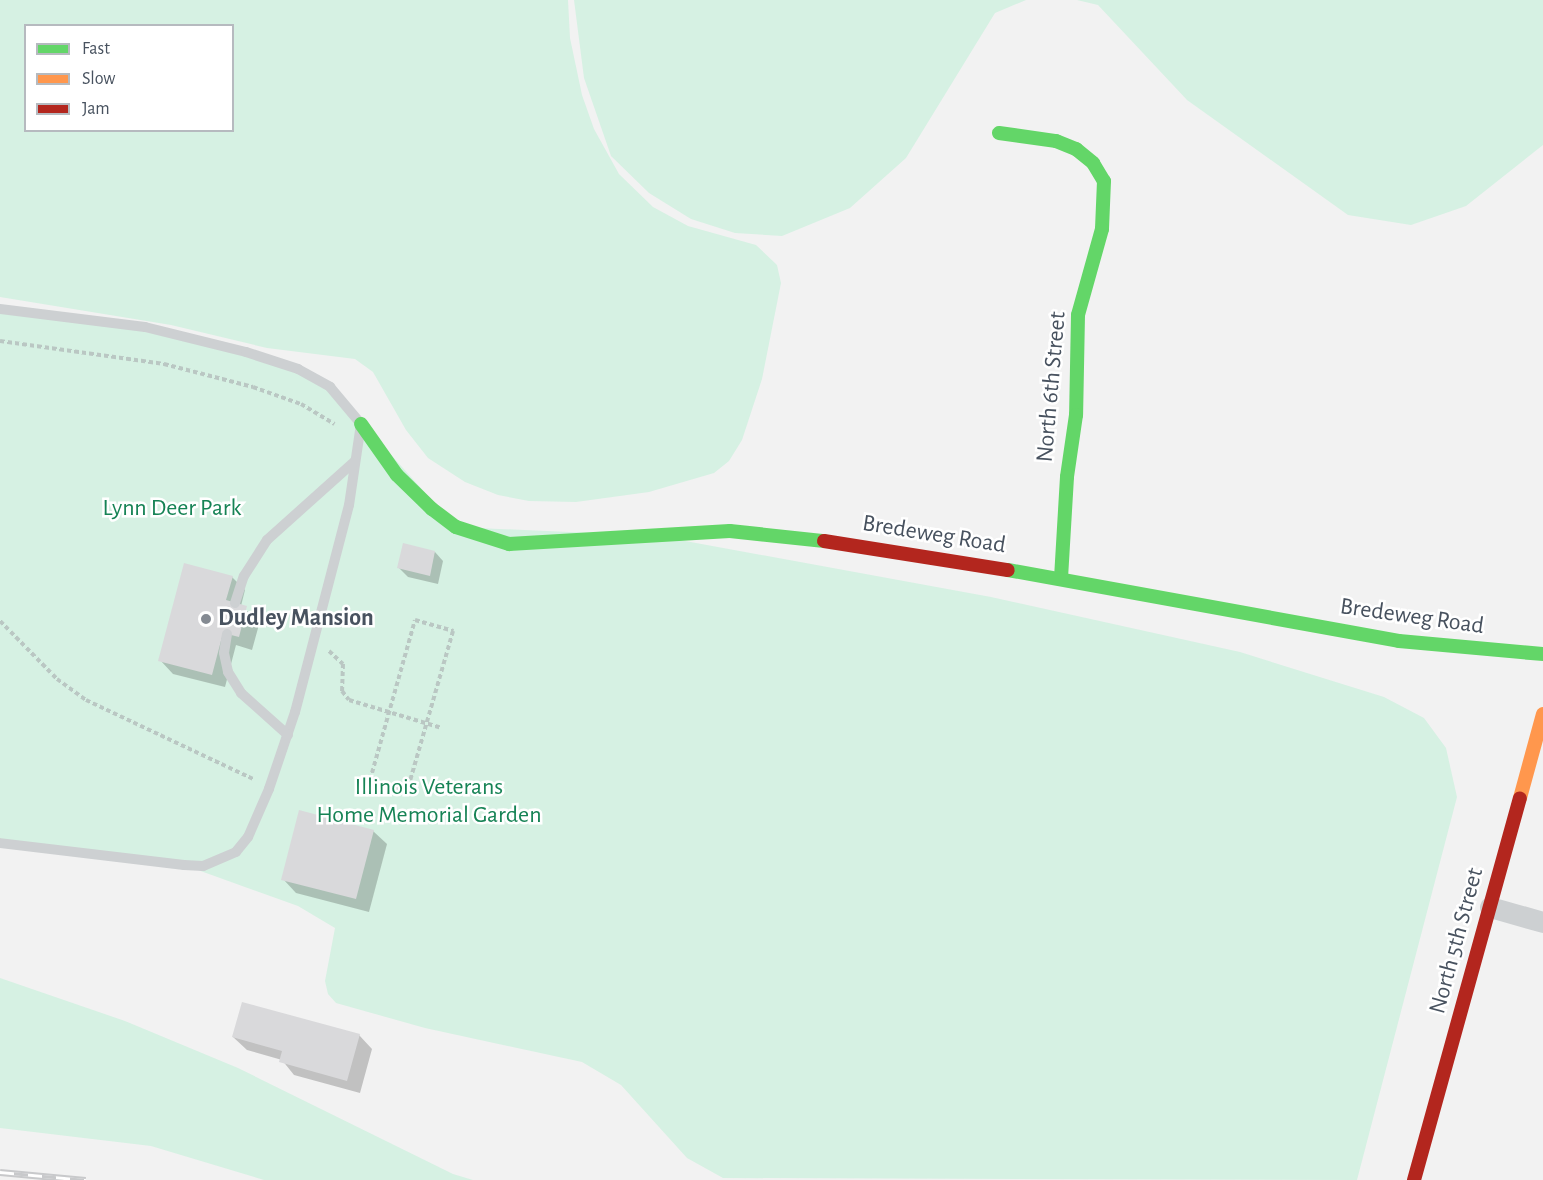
<!DOCTYPE html>
<style>
body{margin:0}
#map{position:relative;width:1543px;height:1180px;overflow:hidden;background:#f2f2f2;font-family:"Alegreya Sans",sans-serif}
div>[style]{position:absolute}
.green>*{inset:0;background:#d6f1e3}
.shadow>*{inset:0;background:#0003}
.building>*{inset:0;background:#d9d9db}
.path>*{height:4px;margin-top:-2px;transform-origin:0;background:repeating-linear-gradient(90deg,#bac7c3 0 4.5px,transparent 0 7.5px)}
.lane>*{height:10px;margin:-5px;padding:0 5px;transform-origin:5px;border-radius:5px;background:#cdd0d2}
.street>*{height:21px;margin:-10.5px;padding:0 10.5px;transform-origin:10.5px;border-radius:10.5px;background:#cdd0d2}
.fast>*{height:14px;margin:-7px;padding:0 7px;transform-origin:7px;border-radius:7px;background:#63d668}
.slow>*{height:14px;margin:-7px;padding:0 7px;transform-origin:7px;border-radius:7px;background:#ff974d}
.jam>*{height:14px;margin:-7px;padding:0 7px;transform-origin:7px;border-radius:7px;background:#b3261e}
.rail>*{height:7px;margin-top:-3.5px;transform-origin:0;background:repeating-linear-gradient(90deg,#fff 0 14px,#c8c9cb 0 28px);box-sizing:border-box;border-block:2px solid #c8c9cb}
.dots>*{width:16px;height:16px;translate:-50% -50%;box-sizing:border-box;border:3px solid #fff;border-radius:50%}
span{translate:-50% -50%;white-space:nowrap;text-align:center;line-height:1.15;-webkit-text-stroke:5px #fff;paint-order:stroke}
.street-label{font-size:24px;color:#48525f}
.park-label{font-size:24px;color:#168355}
.poi-label{font-size:24px;color:#48525f;font-weight:700}
.left{translate:0 -50%;text-align:left}
.legend{position:absolute;left:24px;top:24px;width:210px;height:108px;box-sizing:border-box;background:#fff;border:2px solid #b6babf;margin:0;padding:8px 10px;list-style:none;font-size:18px;color:#48525f}
.legend li{display:flex;align-items:center;gap:12px;height:30px}
.legend b{width:30px;border:2px solid #b6babf}
</style>
<div id="map">
<div class="green">
<div style="clip-path:polygon(evenodd,0 0,568px 0,570px 38px,582px 95px,594px 129px,619px 174px,653px 207px,688px 226px,756px 245px,777px 265px,781px 283px,762px 379px,742px 440px,729px 461px,714px 473px,649px 492px,576px 502px,529px 501px,498px 495px,465px 482px,428px 458px,406px 430px,373px 372px,355px 359px,267px 348px,171px 325px,0 297px,0 0,26px 26px,232px 26px,232px 130px,26px 130px,26px 26px)"></div>
<div style="clip-path:polygon(574px 0,1026px 0,995px 13px,906px 158px,850px 208px,782px 236px,735px 233px,691px 219px,649px 193px,611px 156px,584px 78px)"></div>
<div style="clip-path:polygon(1077px 0,1543px 0,1543px 145px,1466px 206px,1411px 225px,1348px 215px,1187px 100px,1098px 5px)"></div>
<div style="clip-path:polygon(0 309px,61px 315px,246px 352px,330px 387px,456px 527px,658px 536px,991px 597px,1240px 652px,1384px 697px,1424px 718px,1446px 748px,1457px 797px,1357px 1180px,723px 1178px,687px 1158px,621px 1085px,582px 1062px,425px 1028px,336px 1003px,328px 994px,325px 981px,335px 928px,298px 906px,184px 865px,0 843px)"></div>
<div style="clip-path:polygon(0 978px,125px 1021px,238px 1068px,453px 1174px,473px 1180px,264px 1180px,151px 1146px,0 1128px)"></div>
</div>
<div class="shadow">
<div style="clip-path:polygon(435px 552px,443px 561px,438px 584px,408px 577px,399px 568px)"></div>
<div style="clip-path:polygon(232px 577px,245px 590px,241px 606px,260px 621px,252px 650px,236px 645px,225px 687px,173px 674px,160px 660px)"></div>
<div style="clip-path:polygon(373px 831px,387px 844px,369px 912px,296px 893px,283px 879px)"></div>
<div style="clip-path:polygon(359px 1035px,372px 1049px,360px 1093px,294px 1075px,282px 1060px,247px 1050px,233px 1037px)"></div>
</div>
<div class="building">
<div style="clip-path:polygon(403px 543px,435px 551px,430px 576px,397px 568px)"></div>
<div style="clip-path:polygon(184px 563px,233px 576px,226px 600px,247px 606px,239px 637px,223px 633px,212px 675px,158px 661px)"></div>
<div style="clip-path:polygon(299px 810px,374px 830px,356px 899px,281px 880px)"></div>
<div style="clip-path:polygon(242px 1002px,360px 1034px,347px 1081px,279px 1062px,282px 1051px,232px 1037px)"></div>
</div>
<div class="path">
<div style="left:0;top:341px;width:166px;rotate:8deg"></div>
<div style="left:164px;top:364px;width:92px;rotate:14.5deg"></div>
<div style="left:253px;top:387px;width:51px;rotate:19.5deg"></div>
<div style="left:301px;top:404px;width:39px;rotate:31deg"></div>
<div style="left:415px;top:620px;width:40px;rotate:16deg"></div>
<div style="left:453px;top:631px;width:166px;rotate:106deg"></div>
<div style="left:407px;top:791px;width:39px;rotate:-163deg"></div>
<div style="left:370px;top:780px;width:166px;rotate:-74.3deg"></div>
<div style="left:0;top:621px;width:81px;rotate:45.5deg"></div>
<div style="left:57px;top:679px;width:36px;rotate:36deg"></div>
<div style="left:86px;top:700px;width:185px;rotate:25.3deg"></div>
<div style="left:329px;top:651px;width:19px;rotate:43deg"></div>
<div style="left:343px;top:664px;width:27px;rotate:92deg"></div>
<div style="left:342px;top:691px;width:11px;rotate:52deg"></div>
<div style="left:349px;top:700px;width:97px;rotate:16.8deg"></div>
</div>
<div class="lane">
<div style="left:0;top:309px;width:146px;rotate:7.1deg"></div>
<div style="left:145px;top:327px;width:104px;rotate:13.9deg"></div>
<div style="left:246px;top:352px;width:55px;rotate:18.1deg"></div>
<div style="left:298px;top:369px;width:37px;rotate:29deg"></div>
<div style="left:330px;top:387px;width:48px;rotate:50deg"></div>
<div style="left:361px;top:424px;width:82px;rotate:98.4deg"></div>
<div style="left:349px;top:505px;width:214px;rotate:104.6deg"></div>
<div style="left:295px;top:712px;width:81px;rotate:108.7deg"></div>
<div style="left:269px;top:789px;width:52px;rotate:113.6deg"></div>
<div style="left:248px;top:837px;width:19px;rotate:129deg"></div>
<div style="left:236px;top:852px;width:36px;rotate:157deg"></div>
<div style="left:203px;top:866px;width:19px;rotate:-177deg"></div>
<div style="left:184px;top:865px;width:185px;rotate:-173.2deg"></div>
<div style="left:235px;top:603px;width:28px;rotate:-72deg"></div>
<div style="left:244px;top:576px;width:43px;rotate:-57.4deg"></div>
<div style="left:267px;top:540px;width:118px;rotate:-41.9deg"></div>
<div style="left:227px;top:634px;width:19px;rotate:99deg"></div>
<div style="left:224px;top:653px;width:19px;rotate:78deg"></div>
<div style="left:228px;top:672px;width:25px;rotate:58deg"></div>
<div style="left:241px;top:693px;width:63px;rotate:41.8deg"></div>
</div>
<div class="street">
<div style="left:1490px;top:907px;width:55px;rotate:15.8deg"></div>
</div>
<div class="fast">
<div style="left:999px;top:133px;width:58px;rotate:8deg"></div>
<div style="left:1056px;top:141px;width:22px;rotate:22deg"></div>
<div style="left:1076px;top:149px;width:22px;rotate:39deg"></div>
<div style="left:1093px;top:163px;width:21px;rotate:59deg"></div>
<div style="left:1104px;top:181px;width:48px;rotate:92.4deg"></div>
<div style="left:1102px;top:229px;width:89px;rotate:105.6deg"></div>
<div style="left:1078px;top:315px;width:100px;rotate:91.1deg"></div>
<div style="left:1076px;top:415px;width:63px;rotate:98.3deg"></div>
<div style="left:1067px;top:477px;width:101px;rotate:93.4deg"></div>
<div style="left:361px;top:424px;width:62px;rotate:54.8deg"></div>
<div style="left:397px;top:475px;width:49px;rotate:44.2deg"></div>
<div style="left:432px;top:509px;width:30px;rotate:37deg"></div>
<div style="left:456px;top:527px;width:56px;rotate:17.8deg"></div>
<div style="left:509px;top:544px;width:221px;rotate:-3.4deg"></div>
<div style="left:730px;top:531px;width:95px;rotate:6.1deg"></div>
<div style="left:1008px;top:570px;width:397px;rotate:10.3deg"></div>
<div style="left:1399px;top:641px;width:145px;rotate:5.2deg"></div>
</div>
<div class="slow">
<div style="left:1520px;top:798px;width:87px;rotate:-74.7deg"></div>
</div>
<div class="jam">
<div style="left:824px;top:541px;width:186px;rotate:9deg"></div>
<div style="left:1414px;top:1180px;width:396px;rotate:-74.5deg"></div>
</div>
<div class="rail">
<div style="left:0;top:1172px;width:86px;rotate:5.3deg"></div>
</div>
<div class="dots">
<div style="left:206px;top:619px;background:#848a92"></div>
</div>
<div class="street-label">
<span style="left:1052px;top:387px;rotate:-85deg">North 6th Street</span>
<span style="left:934px;top:535px;rotate:9deg">Bredeweg Road</span>
<span style="left:1412px;top:617px;rotate:8deg">Bredeweg Road</span>
<span style="left:1457px;top:941px;rotate:-75deg">North 5th Street</span>
</div>
<div class="park-label">
<span style="left:172px;top:509px">Lynn Deer Park</span>
<span style="left:429px;top:802px">Illinois Veterans<br>Home Memorial Garden</span>
</div>
<div class="poi-label">
<span class="left" style="left:218px;top:619px">Dudley Mansion</span>
</div>
<ul class="legend">
<li><b style="height:8px;background:#63d668"></b>Fast</li>
<li><b style="height:8px;background:#ff974d"></b>Slow</li>
<li><b style="height:8px;background:#b3261e"></b>Jam</li>
</ul>
</div>
